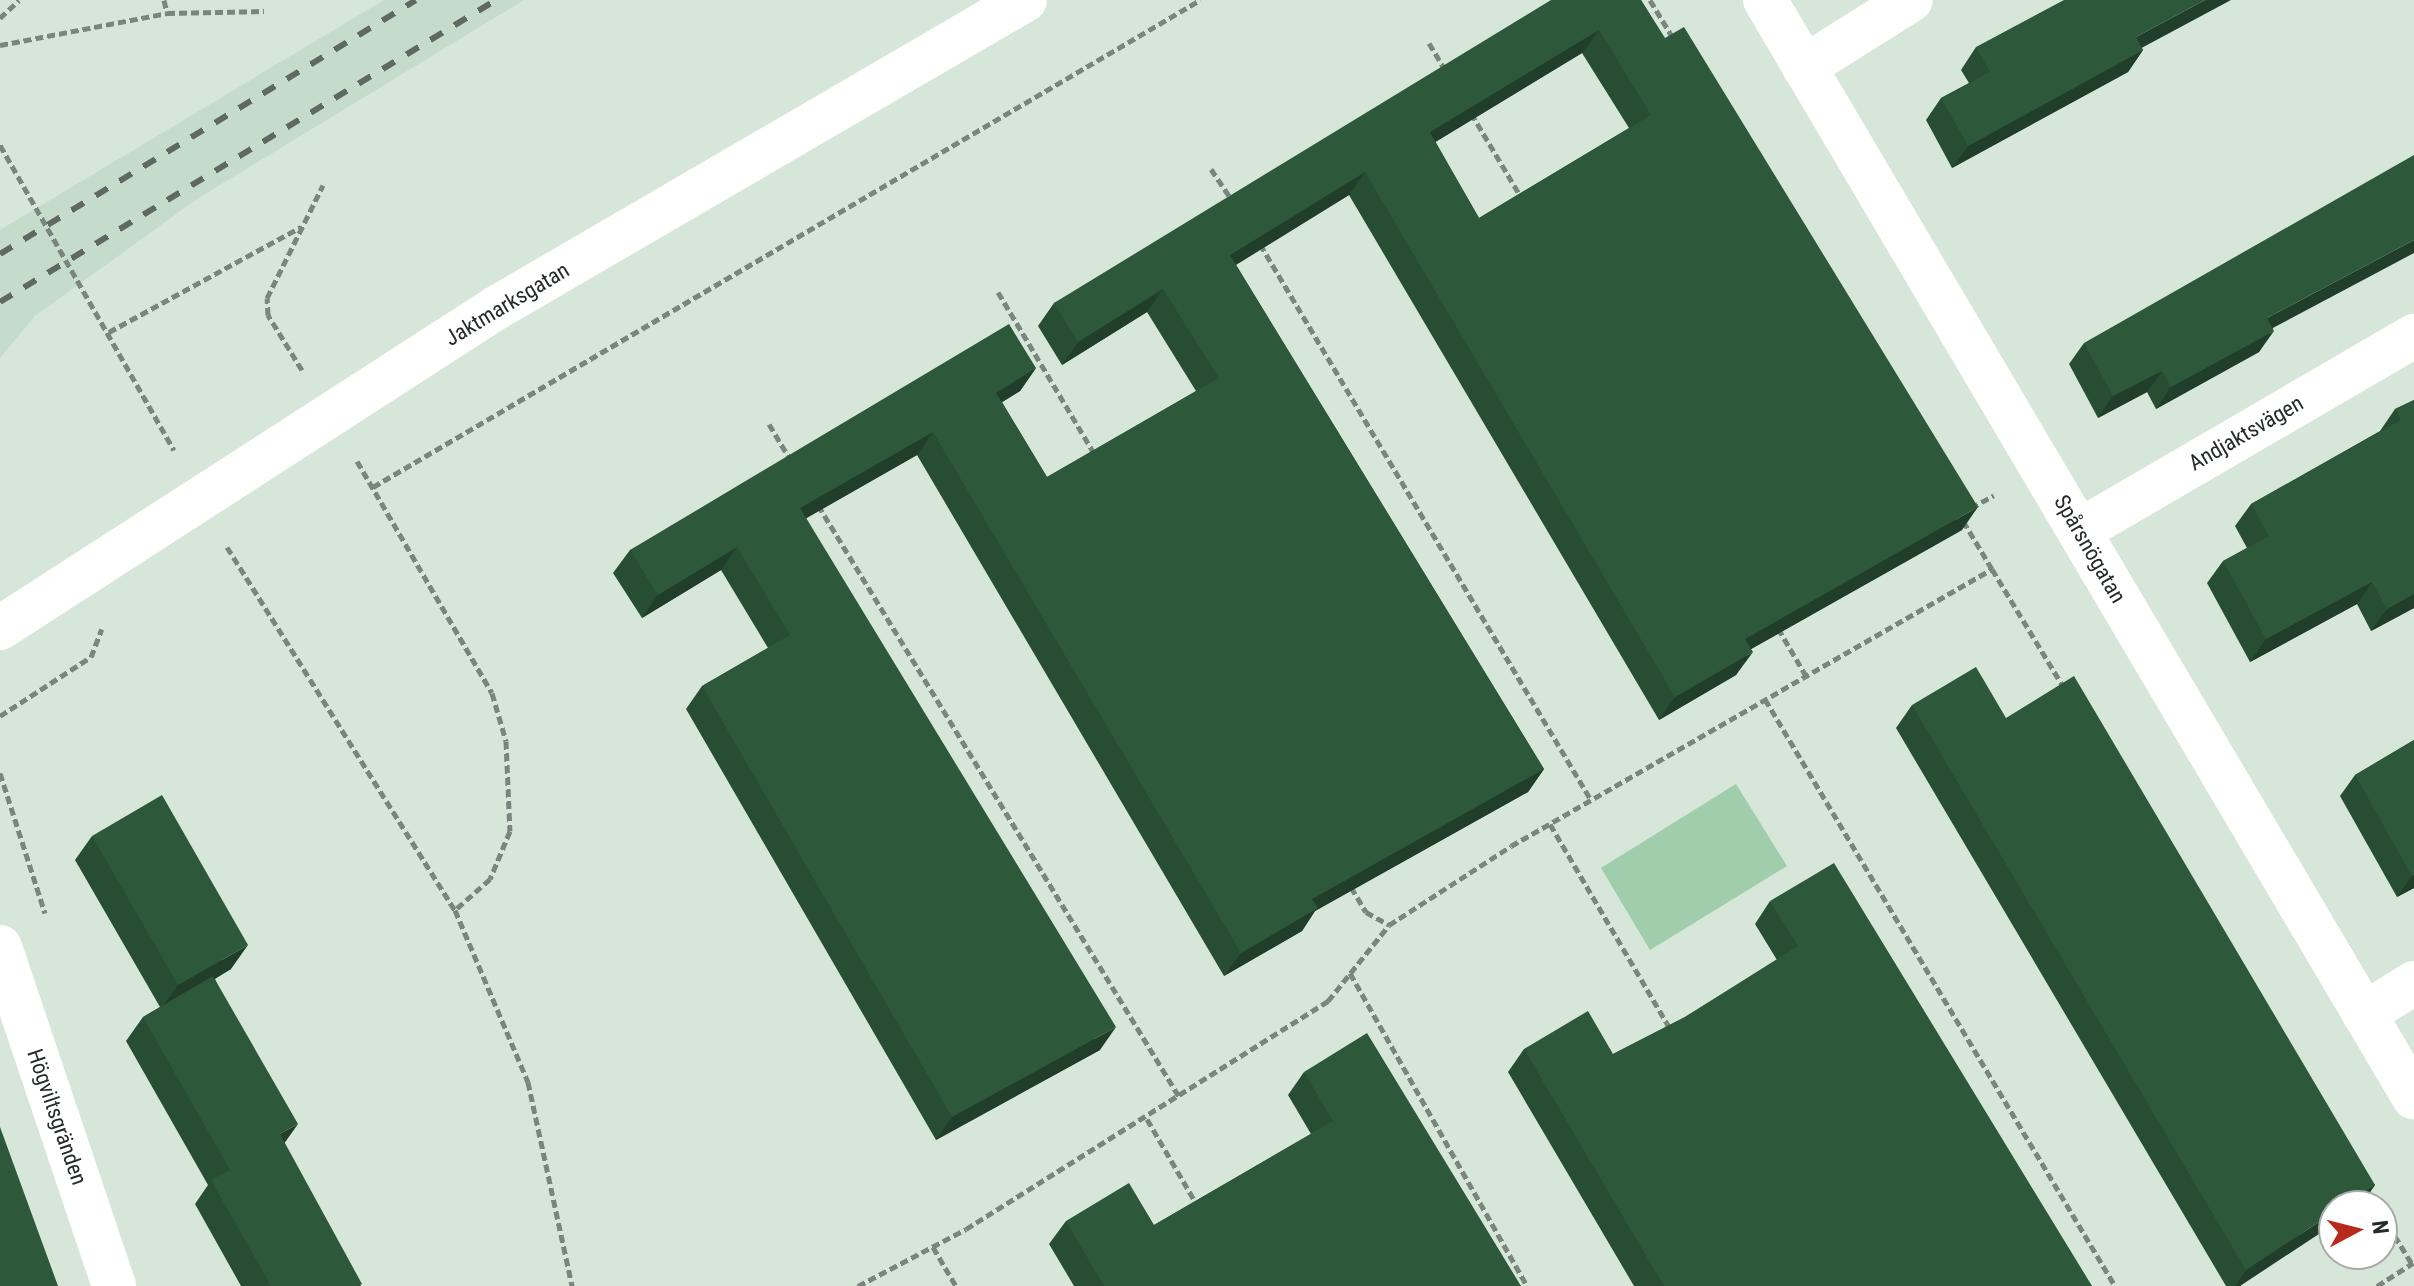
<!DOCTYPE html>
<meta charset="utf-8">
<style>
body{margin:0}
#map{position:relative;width:2414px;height:1286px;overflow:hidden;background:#d6e6d9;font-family:"Roboto Condensed",sans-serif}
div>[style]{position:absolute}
.built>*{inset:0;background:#c6dcca}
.green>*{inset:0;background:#a0cdab}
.path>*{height:5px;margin-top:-2.5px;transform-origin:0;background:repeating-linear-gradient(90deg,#7a857d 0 8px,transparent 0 12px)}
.minor>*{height:44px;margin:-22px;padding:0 22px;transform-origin:22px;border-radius:22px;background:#fff}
.rail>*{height:6px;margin-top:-3px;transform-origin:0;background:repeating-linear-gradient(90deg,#5f6861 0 14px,transparent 0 28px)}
.wall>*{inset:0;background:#274d32}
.shaded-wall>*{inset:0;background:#203e29}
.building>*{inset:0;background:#2d593a}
span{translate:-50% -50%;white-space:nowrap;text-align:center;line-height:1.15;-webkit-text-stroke:8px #fff;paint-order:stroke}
.street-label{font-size:22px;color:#252b27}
.north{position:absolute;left:2318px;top:1190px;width:80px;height:80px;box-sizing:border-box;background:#fff;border:2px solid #a8aaa9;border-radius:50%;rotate:83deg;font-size:22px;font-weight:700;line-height:32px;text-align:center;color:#252b27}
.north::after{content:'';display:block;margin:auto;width:28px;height:36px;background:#b7291b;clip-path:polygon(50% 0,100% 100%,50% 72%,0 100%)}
</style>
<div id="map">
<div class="built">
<div style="clip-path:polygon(384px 0,524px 0,197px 199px,35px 316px,0 358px,0 230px)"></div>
</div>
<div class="green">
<div style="clip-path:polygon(1736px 784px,1787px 866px,1650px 950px,1601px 868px)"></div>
</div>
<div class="path">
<div style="left:164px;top:0;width:13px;rotate:77deg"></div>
<div style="left:1650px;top:0;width:44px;rotate:58.8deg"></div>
<div style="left:0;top:18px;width:26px;rotate:-43deg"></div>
<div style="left:1429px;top:43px;width:31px;rotate:59deg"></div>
<div style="left:0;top:45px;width:170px;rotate:-10.8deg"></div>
<div style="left:167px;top:13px;width:97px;rotate:-1.2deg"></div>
<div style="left:1471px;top:113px;width:98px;rotate:59.2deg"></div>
<div style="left:0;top:145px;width:351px;rotate:60.3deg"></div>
<div style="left:1211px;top:169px;width:40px;rotate:56deg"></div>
<div style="left:1260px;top:244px;width:647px;rotate:59.23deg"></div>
<div style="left:998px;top:292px;width:190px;rotate:59.2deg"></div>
<div style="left:109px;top:332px;width:219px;rotate:-28.7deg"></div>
<div style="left:302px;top:370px;width:65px;rotate:-121.7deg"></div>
<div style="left:268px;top:315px;width:17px;rotate:-93deg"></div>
<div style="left:267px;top:298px;width:126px;rotate:-63.6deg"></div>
<div style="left:769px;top:424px;width:41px;rotate:59deg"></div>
<div style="left:357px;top:461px;width:268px;rotate:59.8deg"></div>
<div style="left:492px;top:693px;width:50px;rotate:73.7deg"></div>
<div style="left:506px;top:741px;width:90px;rotate:87.5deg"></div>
<div style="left:510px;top:831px;width:52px;rotate:112.6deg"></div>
<div style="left:490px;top:879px;width:47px;rotate:138.5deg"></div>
<div style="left:373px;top:487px;width:960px;rotate:-30.49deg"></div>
<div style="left:818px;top:505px;width:695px;rotate:58.6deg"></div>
<div style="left:1971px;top:508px;width:26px;rotate:-29deg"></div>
<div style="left:227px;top:547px;width:429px;rotate:57.9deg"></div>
<div style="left:455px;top:910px;width:187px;rotate:67deg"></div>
<div style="left:528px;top:1082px;width:209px;rotate:77.8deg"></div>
<div style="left:1992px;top:569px;width:139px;rotate:58.8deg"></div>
<div style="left:1778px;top:628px;width:56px;rotate:59.7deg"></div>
<div style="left:1765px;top:699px;width:683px;rotate:59.19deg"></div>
<div style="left:0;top:716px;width:108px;rotate:-33deg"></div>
<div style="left:91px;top:657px;width:30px;rotate:-69deg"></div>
<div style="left:0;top:773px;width:147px;rotate:72.2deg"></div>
<div style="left:1550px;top:824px;width:239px;rotate:59.6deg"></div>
<div style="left:1351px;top:887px;width:29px;rotate:59deg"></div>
<div style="left:1366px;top:912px;width:26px;rotate:29deg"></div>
<div style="left:1350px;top:973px;width:360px;rotate:60.5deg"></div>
<div style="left:1147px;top:1119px;width:99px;rotate:59.8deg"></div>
<div style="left:2367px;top:1190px;width:19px;rotate:58deg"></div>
<div style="left:2382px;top:1215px;width:57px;rotate:58.5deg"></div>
<div style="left:933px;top:1247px;width:45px;rotate:59.5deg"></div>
<div style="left:858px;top:1286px;width:122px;rotate:-27.8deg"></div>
<div style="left:966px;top:1229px;width:428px;rotate:-32.2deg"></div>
<div style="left:1328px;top:1001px;width:97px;rotate:-51.2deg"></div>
<div style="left:1389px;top:925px;width:145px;rotate:-32.9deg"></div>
<div style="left:1511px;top:846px;width:555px;rotate:-29.94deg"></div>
<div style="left:1992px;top:569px;width:58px;rotate:-121deg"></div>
<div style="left:2377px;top:1286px;width:43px;rotate:-32.6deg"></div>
</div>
<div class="minor">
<div style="left:1765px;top:0;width:1275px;rotate:59.41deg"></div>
<div style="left:1804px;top:67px;width:126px;rotate:-32.1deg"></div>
<div style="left:2079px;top:531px;width:388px;rotate:-30.2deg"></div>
<div style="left:0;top:628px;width:590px;rotate:-32.83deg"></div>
<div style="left:496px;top:308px;width:612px;rotate:-30.21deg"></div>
<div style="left:0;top:947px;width:358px;rotate:71.4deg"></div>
<div style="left:2364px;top:1014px;width:59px;rotate:-31.8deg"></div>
</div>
<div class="rail">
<div style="left:0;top:254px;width:487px;rotate:-31.4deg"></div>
<div style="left:0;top:302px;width:581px;rotate:-31.34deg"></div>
</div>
<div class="wall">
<div style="clip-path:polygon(evenodd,1641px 0,1962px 530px,1751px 649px,1736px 675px,1659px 720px,1349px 195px,1236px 265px,1544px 769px,1528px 792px,1315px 911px,1302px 931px,1224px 976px,917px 455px,806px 518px,1100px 1050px,936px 1140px,686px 709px,702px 686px,768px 648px,721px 570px,642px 618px,613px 573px,630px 550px,1036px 368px,1020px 391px,1002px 402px,1047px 477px,1196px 391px,1147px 312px,1062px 365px,1038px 326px,1054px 303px,1641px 0,1582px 53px,1629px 128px,1479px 218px,1435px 142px,1582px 53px)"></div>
<div style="clip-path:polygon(1976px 47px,2142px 48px,2143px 50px,2128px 72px,1952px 168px,1926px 120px,1941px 98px,1969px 83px,1961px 70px)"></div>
<div style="clip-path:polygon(2273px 328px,2259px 352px,2156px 409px,2147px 392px,2098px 418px,2069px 364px,2084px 343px)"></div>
<div style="clip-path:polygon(2414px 400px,2414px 608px,2371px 631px,2357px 604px,2250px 662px,2207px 583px,2223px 561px,2247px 548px,2235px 526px,2251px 504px,2380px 431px,2395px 409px)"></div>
<div style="clip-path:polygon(1912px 705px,2375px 1185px,2360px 1206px,2334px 1206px,2240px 1286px,2226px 1286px,1896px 728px)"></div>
<div style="clip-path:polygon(2414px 740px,2414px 888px,2397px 897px,2340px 796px,2355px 775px)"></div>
<div style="clip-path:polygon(92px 836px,231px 969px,215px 979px,284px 1143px,361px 1286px,241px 1286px,195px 1204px,208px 1185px,126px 1041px,143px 1017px,160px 1007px,75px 860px)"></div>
<div style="clip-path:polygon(1770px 901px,2092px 1286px,1634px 1286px,1508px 1072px,1524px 1049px,1613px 1054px,1685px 1017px,1777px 960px,1755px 924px)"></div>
<div style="clip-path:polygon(1304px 1072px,1521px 1286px,1074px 1286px,1049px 1244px,1066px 1221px,1154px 1225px,1311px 1134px,1288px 1095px)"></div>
</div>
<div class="shaded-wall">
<div style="clip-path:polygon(2205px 0,2231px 0,2121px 59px,2136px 37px)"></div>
<div style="clip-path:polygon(1599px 30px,1582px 53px,1414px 155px,1430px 132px)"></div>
<div style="clip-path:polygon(2143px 50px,2128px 72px,1952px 168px,1968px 146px)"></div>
<div style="clip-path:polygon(1365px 172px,1349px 195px,1214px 278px,1230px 255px)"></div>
<div style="clip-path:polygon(2414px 240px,2414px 253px,2252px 339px,2267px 318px)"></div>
<div style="clip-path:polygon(1163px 289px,1147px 312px,1062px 365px,1078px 342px)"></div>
<div style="clip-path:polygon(2274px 331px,2259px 352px,2156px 409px,2171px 387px)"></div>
<div style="clip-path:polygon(1036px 368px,1020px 391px,980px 416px,996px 393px)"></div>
<div style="clip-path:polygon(2162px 371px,2147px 392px,2098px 418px,2113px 396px)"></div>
<div style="clip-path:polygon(933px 432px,917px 455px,784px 531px,800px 508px)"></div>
<div style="clip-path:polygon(1978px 507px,1962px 530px,1728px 662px,1745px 639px)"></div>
<div style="clip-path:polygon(737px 547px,721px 570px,642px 618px,658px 595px)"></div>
<div style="clip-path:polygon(2372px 582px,2357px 604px,2250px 662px,2266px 639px)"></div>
<div style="clip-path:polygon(2414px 594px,2414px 608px,2371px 631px,2387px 609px)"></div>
<div style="clip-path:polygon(1753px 652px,1736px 675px,1659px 720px,1675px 697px)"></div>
<div style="clip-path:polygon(1544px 769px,1528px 792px,1315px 911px,1302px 931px,1224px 976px,1241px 953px,1312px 899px)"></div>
<div style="clip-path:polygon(2414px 875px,2414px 888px,2397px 897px,2412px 876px)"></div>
<div style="clip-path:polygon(248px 945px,231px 969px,161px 1009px,178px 985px)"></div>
<div style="clip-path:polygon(1116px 1027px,1100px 1050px,936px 1140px,952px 1117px)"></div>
<div style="clip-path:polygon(298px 1124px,281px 1148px,280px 1134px)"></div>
<div style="clip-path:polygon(2375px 1185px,2360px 1206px,2343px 1206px)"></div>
<div style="clip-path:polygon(2334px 1212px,2334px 1224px,2240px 1286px,2235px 1286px,2246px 1270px)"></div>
</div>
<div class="building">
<div style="clip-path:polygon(evenodd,1551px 0,1641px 0,1665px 38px,1684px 27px,1978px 507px,1745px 639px,1753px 652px,1675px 697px,1365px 172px,1230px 255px,1544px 769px,1312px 899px,1318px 908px,1241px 953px,933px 432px,800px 508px,1116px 1027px,952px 1117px,702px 686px,790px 635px,737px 547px,658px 595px,630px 550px,1009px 324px,1036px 368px,996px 393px,1047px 477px,1219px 378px,1163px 289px,1078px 342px,1054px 303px,1551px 0,1599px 30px,1651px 115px,1479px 218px,1430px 132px,1599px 30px)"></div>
<div style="clip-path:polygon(2064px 0,2205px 0,2136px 37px,2143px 50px,1968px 146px,1941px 98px,1990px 72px,1976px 47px)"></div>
<div style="clip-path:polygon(2414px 155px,2414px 240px,2267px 318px,2274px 331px,2171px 387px,2162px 371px,2113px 396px,2084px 343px)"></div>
<div style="clip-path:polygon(2414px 400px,2414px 594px,2387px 609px,2372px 582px,2266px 639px,2223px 561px,2269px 536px,2251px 504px,2401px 420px,2395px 409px)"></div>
<div style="clip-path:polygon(1976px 667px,2006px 718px,2074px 676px,2375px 1185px,2343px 1206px,2334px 1206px,2334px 1212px,2246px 1270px,1912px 705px)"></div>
<div style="clip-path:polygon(2414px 740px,2414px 875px,2412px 876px,2355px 775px)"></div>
<div style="clip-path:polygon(162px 795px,248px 945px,178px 985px,92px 836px)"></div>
<div style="clip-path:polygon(1834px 863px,2092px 1286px,1664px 1286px,1524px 1049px,1588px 1011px,1613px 1054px,1685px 1017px,1798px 946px,1770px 901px)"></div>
<div style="clip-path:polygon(213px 976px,298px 1124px,280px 1134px,362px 1284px,358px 1286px,271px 1286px,211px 1180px,230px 1170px,143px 1017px)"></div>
<div style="clip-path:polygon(1367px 1033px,1521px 1286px,1104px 1286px,1066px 1221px,1129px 1183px,1154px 1225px,1333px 1121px,1304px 1072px)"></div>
<div style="clip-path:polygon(0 1127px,58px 1286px,0 1286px)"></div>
</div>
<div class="street-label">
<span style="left:507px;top:304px;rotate:-31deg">Jaktmarksgatan</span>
<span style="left:2246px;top:433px;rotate:-30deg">Andjaktsvägen</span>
<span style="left:2090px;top:549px;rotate:60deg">Spårsnögatan</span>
<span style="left:57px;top:1117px;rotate:71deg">Högviltsgränden</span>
</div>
<div class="north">N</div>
</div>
